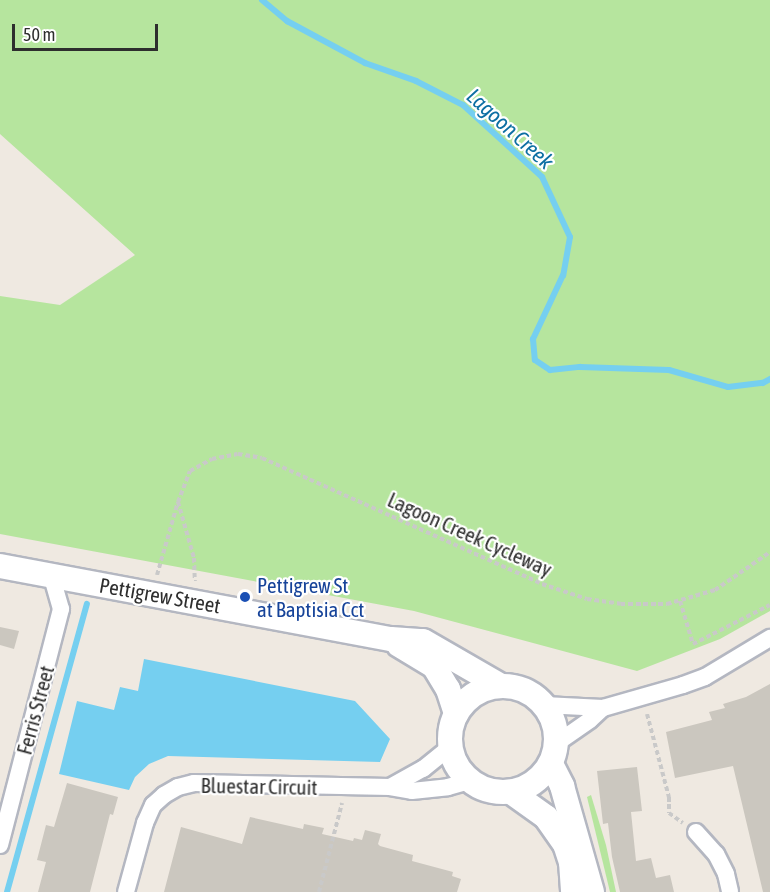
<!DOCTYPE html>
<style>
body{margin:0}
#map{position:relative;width:770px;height:892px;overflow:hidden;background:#efe9e1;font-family:"Asap Condensed",sans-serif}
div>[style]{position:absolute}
.green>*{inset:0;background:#b6e59e}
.water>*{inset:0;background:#75cff0}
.stream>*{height:6px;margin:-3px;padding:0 3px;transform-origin:3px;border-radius:3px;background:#75cff0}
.building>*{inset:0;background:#cbc7bf}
.path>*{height:4px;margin-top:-2px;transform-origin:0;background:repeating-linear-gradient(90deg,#c9c9c9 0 4.5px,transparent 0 7.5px)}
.roads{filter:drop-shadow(2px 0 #b4b7c1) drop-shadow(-2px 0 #b4b7c1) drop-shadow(0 2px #b4b7c1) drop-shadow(0 -2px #b4b7c1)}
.minor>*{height:16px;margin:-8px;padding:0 8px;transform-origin:8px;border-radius:8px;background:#fff}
.secondary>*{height:24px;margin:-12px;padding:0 12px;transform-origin:12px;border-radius:12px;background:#fff}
.secondary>.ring{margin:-12px;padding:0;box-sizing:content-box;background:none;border:24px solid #fff;border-radius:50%}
.dots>*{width:16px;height:16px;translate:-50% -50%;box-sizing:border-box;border:3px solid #fff;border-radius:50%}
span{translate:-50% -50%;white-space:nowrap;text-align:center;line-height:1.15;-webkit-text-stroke:4.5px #fff;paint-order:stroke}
.street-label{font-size:21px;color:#2e2e2e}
.transit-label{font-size:21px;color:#164399}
.left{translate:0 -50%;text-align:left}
.water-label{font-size:22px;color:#0d6fa3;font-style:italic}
.scale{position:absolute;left:12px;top:24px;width:146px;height:27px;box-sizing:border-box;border:3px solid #2e2e2e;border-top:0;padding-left:8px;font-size:18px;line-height:21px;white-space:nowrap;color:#2e2e2e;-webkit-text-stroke:4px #fff;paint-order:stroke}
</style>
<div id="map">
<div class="green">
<div style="clip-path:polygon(0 0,770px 0,770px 611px,720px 639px,637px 671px,414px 611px,0 534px,0 296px,60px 305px,135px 255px,0 134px)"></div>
<div style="clip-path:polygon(591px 795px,606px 845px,616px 892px,610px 892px,587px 797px)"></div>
</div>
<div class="water">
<div style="clip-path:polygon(144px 659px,355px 701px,390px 739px,380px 762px,168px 756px,149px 764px,135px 777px,129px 790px,59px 774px,77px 701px,114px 710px,120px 687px,138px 691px)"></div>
</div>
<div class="stream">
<div style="left:262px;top:0;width:33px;rotate:40deg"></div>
<div style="left:287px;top:21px;width:89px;rotate:28.3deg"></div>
<div style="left:365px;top:63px;width:54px;rotate:19.4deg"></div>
<div style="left:416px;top:81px;width:53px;rotate:27.1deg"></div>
<div style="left:463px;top:105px;width:107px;rotate:42.3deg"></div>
<div style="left:542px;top:177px;width:66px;rotate:65deg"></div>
<div style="left:570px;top:237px;width:39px;rotate:100deg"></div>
<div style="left:563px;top:275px;width:71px;rotate:115.1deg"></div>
<div style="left:533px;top:339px;width:21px;rotate:85deg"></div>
<div style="left:535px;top:360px;width:18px;rotate:34deg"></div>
<div style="left:550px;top:370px;width:30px;rotate:-6deg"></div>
<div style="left:580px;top:367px;width:89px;rotate:1.9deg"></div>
<div style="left:669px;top:370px;width:61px;rotate:16.1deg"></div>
<div style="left:728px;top:387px;width:35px;rotate:-7deg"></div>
<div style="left:763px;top:383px;width:8px;rotate:-30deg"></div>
<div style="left:7px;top:892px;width:299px;rotate:-74.5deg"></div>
</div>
<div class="building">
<div style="clip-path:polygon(0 627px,19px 631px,14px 649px,0 645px)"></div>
<div style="clip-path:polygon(770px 684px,770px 892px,763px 892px,733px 766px,675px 778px,666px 732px,712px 720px,709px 712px,725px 708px,723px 704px,746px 697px)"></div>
<div style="clip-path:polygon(637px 767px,642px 811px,631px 812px,636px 861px,651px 858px,656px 878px,670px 875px,674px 892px,620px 892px,612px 857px,608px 823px,603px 824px,597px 771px)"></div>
<div style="clip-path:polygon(67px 783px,118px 797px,113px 815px,110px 814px,90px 892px,38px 892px,46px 862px,37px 860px,46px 825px,54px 827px)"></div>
<div style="clip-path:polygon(250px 817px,303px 829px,304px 824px,324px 828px,322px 834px,353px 841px,354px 838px,362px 840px,365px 830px,381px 834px,378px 844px,380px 846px,413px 855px,412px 861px,453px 872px,452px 876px,461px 879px,457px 892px,164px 892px,181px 827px,242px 844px)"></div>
</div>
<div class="path">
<div style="left:178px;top:502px;width:33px;rotate:-69deg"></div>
<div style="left:190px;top:471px;width:25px;rotate:-29deg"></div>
<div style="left:212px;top:459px;width:26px;rotate:-11deg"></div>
<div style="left:238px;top:454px;width:24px;rotate:9deg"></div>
<div style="left:262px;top:458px;width:307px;rotate:24.2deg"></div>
<div style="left:542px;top:584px;width:47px;rotate:18.4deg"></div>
<div style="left:587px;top:599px;width:34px;rotate:8deg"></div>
<div style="left:621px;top:604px;width:46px"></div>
<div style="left:667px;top:604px;width:50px;rotate:-16.3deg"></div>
<div style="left:715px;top:590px;width:67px;rotate:-34.6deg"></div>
<div style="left:157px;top:575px;width:76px;rotate:-74deg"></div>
<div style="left:178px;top:502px;width:58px;rotate:74.1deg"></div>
<div style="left:194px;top:558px;width:23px;rotate:88deg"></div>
<div style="left:680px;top:601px;width:45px;rotate:73.2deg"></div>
<div style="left:693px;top:644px;width:86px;rotate:-26.9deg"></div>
<div style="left:647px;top:714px;width:86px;rotate:75.2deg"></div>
<div style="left:669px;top:797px;width:16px;rotate:90deg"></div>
<div style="left:669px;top:813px;width:17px;rotate:36deg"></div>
<div style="left:319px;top:892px;width:92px;rotate:-75.5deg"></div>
</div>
<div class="roads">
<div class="minor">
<div style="left:544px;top:705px;width:59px;rotate:2.9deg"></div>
<div style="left:603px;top:708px;width:83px;rotate:-16deg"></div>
<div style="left:683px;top:685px;width:23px;rotate:-20deg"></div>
<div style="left:705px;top:677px;width:76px;rotate:-31deg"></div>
<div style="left:557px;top:743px;width:40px;rotate:-34.9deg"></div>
<div style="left:590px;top:720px;width:18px;rotate:-43deg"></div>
<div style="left:390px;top:787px;width:38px;rotate:-29deg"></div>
<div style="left:423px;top:769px;width:35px;rotate:-39deg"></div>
<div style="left:696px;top:832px;width:30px;rotate:48deg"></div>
<div style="left:716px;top:854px;width:22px;rotate:63deg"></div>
<div style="left:726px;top:874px;width:18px;rotate:77deg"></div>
<div style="left:0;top:845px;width:244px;rotate:-75.5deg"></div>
<div style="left:61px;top:609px;width:35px;rotate:-106deg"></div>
<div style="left:126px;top:892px;width:72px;rotate:-74.6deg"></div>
<div style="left:145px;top:823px;width:20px;rotate:-66deg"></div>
<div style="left:153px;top:805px;width:15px;rotate:-42deg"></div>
<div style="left:164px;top:795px;width:16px;rotate:-30deg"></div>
<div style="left:178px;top:787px;width:16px;rotate:-14deg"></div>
<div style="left:194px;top:783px;width:196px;rotate:1.2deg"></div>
<div style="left:390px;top:787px;width:22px;rotate:10deg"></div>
<div style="left:412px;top:791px;width:36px;rotate:-6deg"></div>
<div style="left:448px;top:787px;width:22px;rotate:-16deg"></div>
</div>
<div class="secondary">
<div style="left:0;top:566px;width:398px;rotate:10.6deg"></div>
<div style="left:391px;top:639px;width:32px;rotate:4deg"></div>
<div style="left:423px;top:641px;width:90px;rotate:30deg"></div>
<div style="left:399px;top:645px;width:41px;rotate:31deg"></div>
<div style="left:434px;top:666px;width:27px;rotate:59deg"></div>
<div style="left:448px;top:689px;width:26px;rotate:72deg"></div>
<div class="ring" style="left:450px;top:686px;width:82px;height:82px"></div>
<div style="left:551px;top:764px;width:25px;rotate:63deg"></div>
<div style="left:562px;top:786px;width:110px;rotate:74.2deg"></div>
<div style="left:511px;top:792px;width:43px;rotate:35.5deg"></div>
<div style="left:546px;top:817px;width:33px;rotate:55deg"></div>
<div style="left:565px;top:844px;width:19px;rotate:72deg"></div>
<div style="left:571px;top:862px;width:30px;rotate:86deg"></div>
</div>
</div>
<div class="dots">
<div style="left:245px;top:597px;background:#1a4fb4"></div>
</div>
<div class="street-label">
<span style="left:470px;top:534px;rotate:24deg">Lagoon Creek Cycleway</span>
<span style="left:160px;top:595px;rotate:10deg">Pettigrew Street</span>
<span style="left:35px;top:710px;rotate:-75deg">Ferris Street</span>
<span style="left:259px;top:786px;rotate:1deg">Bluestar Circuit</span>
</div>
<div class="transit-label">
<span class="left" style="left:257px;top:597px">Pettigrew St<br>at Baptisia Cct</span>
</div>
<div class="water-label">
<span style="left:510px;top:129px;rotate:42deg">Lagoon Creek</span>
</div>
<div class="scale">50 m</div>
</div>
